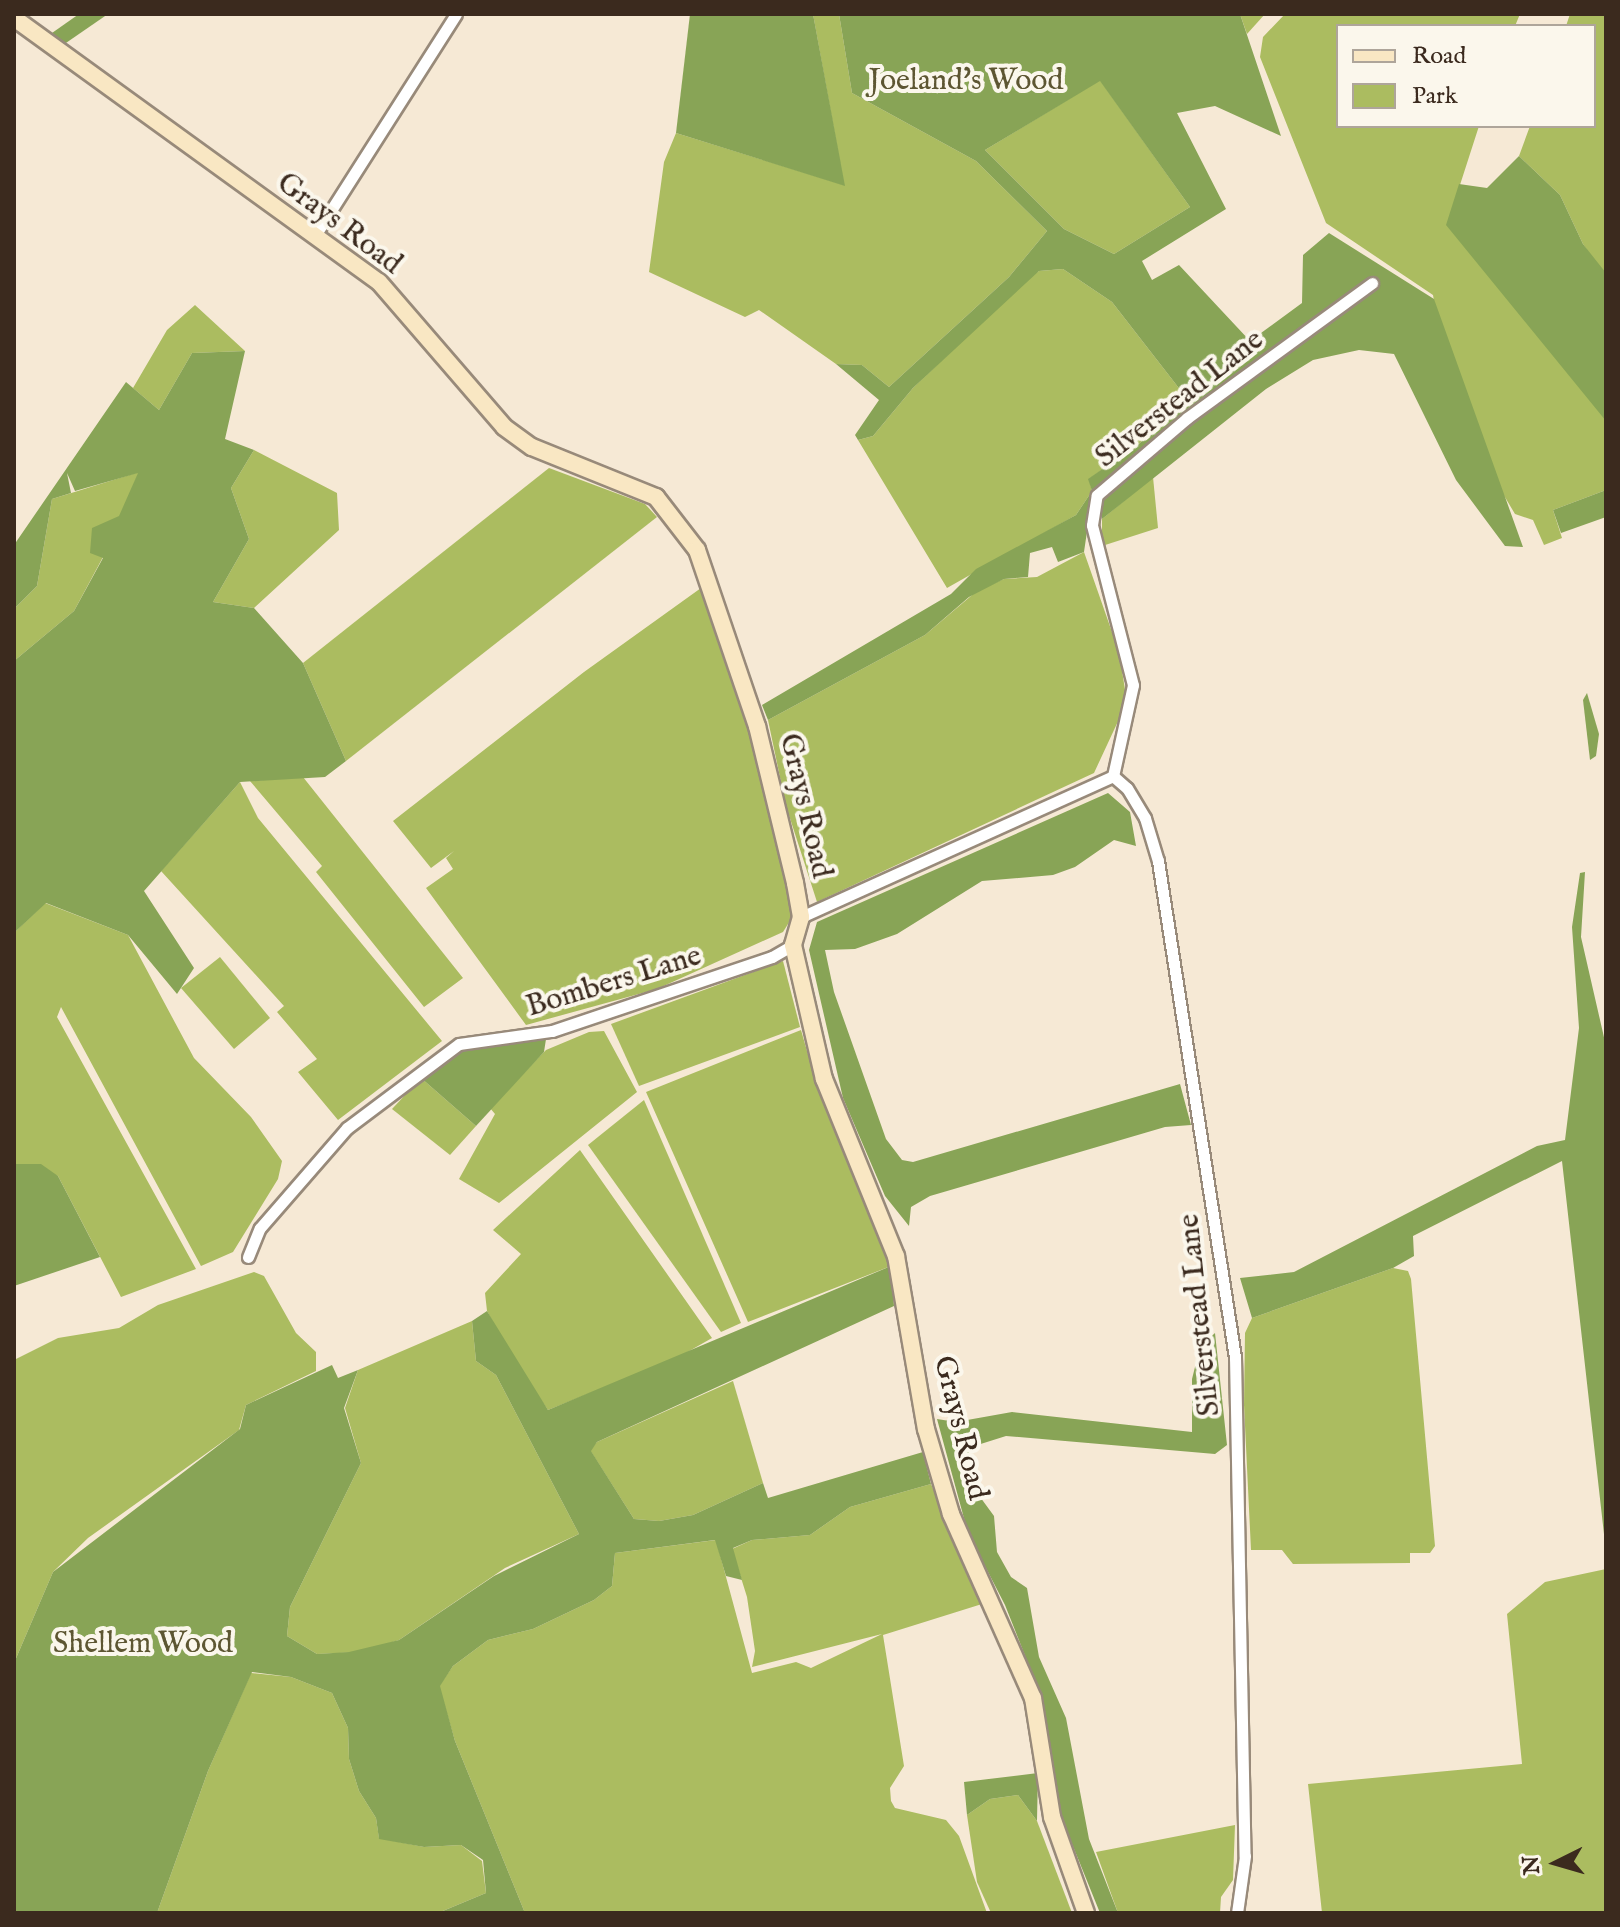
<!DOCTYPE html>
<style>
body{margin:0}
#map{position:relative;width:1620px;height:1927px;overflow:hidden;background:#f6e9d5;font-family:"IM FELL English",serif}
div>[style]{position:absolute}
.green>*{inset:0;background:#abbc60}
.forest>*{inset:0;background:#88a456}
.roads{filter:drop-shadow(2px 0 #988a7a) drop-shadow(-2px 0 #988a7a) drop-shadow(0 2px #988a7a) drop-shadow(0 -2px #988a7a)}
.street>*{height:11px;margin:-5.5px;padding:0 5.5px;transform-origin:5.5px;border-radius:5.5px;background:#fff}
.secondary>*{height:16px;margin:-8px;padding:0 8px;transform-origin:8px;border-radius:8px;background:#f9e7c3}
span{translate:-50% -50%;white-space:nowrap;text-align:center;line-height:1.15;-webkit-text-stroke:8px #fbf7ec;paint-order:stroke}
.park-label{font-size:30px;color:#5d5632}
.street-label{font-size:30px;color:#3b2a1e}
.frame{position:absolute;inset:0;border:16px solid #3b2a1e;pointer-events:none}
.legend{position:absolute;left:1336px;top:24px;width:260px;height:104px;box-sizing:border-box;background:#fbf7ec;border:2px solid #aea59a;margin:0;padding:10px 14px;list-style:none;font-size:24px;color:#3b2a1e}
.legend li{display:flex;align-items:center;gap:16px;height:40px}
.legend b{width:40px;border:2px solid #aea59a}
.north{position:absolute;left:1516px;top:1823px;width:80px;height:80px;-webkit-text-stroke:6px #fbf7ec;paint-order:stroke;rotate:265deg;font-size:22px;font-weight:700;line-height:32px;text-align:center;color:#3b2a1e}
.north::after{content:'';display:block;margin:auto;width:28px;height:36px;background:#3b2a1e;clip-path:polygon(50% 0,100% 100%,50% 72%,0 100%)}
</style>
<div id="map">
<div class="green">
<div style="clip-path:polygon(813px 14px,839px 14px,852px 93px,976px 161px,1047px 231px,1009px 277px,889px 387px,862px 365px,836px 364px,759px 310px,745px 317px,649px 272px,664px 162px,676px 133px,844px 185px)"></div>
<div style="clip-path:polygon(1240px 14px,1265px 14px,1247px 34px)"></div>
<div style="clip-path:polygon(1285px 14px,1520px 14px,1515px 26px,1338px 26px,1338px 126px,1479px 126px,1449px 219px,1606px 412px,1606px 490px,1553px 510px,1562px 538px,1544px 545px,1533px 520px,1515px 514px,1490px 472px,1439px 330px,1433px 295px,1326px 223px,1260px 57px,1263px 37px)"></div>
<div style="clip-path:polygon(1570px 14px,1606px 14px,1606px 278px,1583px 244px,1560px 195px,1519px 156px,1530px 126px,1594px 126px,1594px 26px,1566px 26px)"></div>
<div style="clip-path:polygon(1100px 80px,1190px 207px,1114px 254px,1064px 229px,985px 150px)"></div>
<div style="clip-path:polygon(1063px 269px,1112px 302px,1185px 396px,1140px 443px,1089px 479px,1092px 491px,1076px 515px,947px 588px,858px 440px,873px 436px,913px 388px,1026px 280px,1039px 271px)"></div>
<div style="clip-path:polygon(195px 305px,245px 351px,192px 353px,159px 410px,133px 388px,167px 330px)"></div>
<div style="clip-path:polygon(254px 450px,337px 493px,339px 530px,254px 608px,213px 602px,249px 539px,231px 488px)"></div>
<div style="clip-path:polygon(549px 468px,645px 504px,657px 517px,346px 761px,303px 663px)"></div>
<div style="clip-path:polygon(139px 472px,103px 557px,74px 611px,14px 661px,14px 609px,37px 586px,52px 499px)"></div>
<div style="clip-path:polygon(1153px 477px,1158px 528px,1102px 546px,1102px 519px)"></div>
<div style="clip-path:polygon(1084px 552px,1119px 652px,1127px 702px,1094px 773px,817px 902px,786px 806px,768px 720px,925px 635px,978px 590px,1004px 579px,1037px 577px)"></div>
<div style="clip-path:polygon(701px 588px,754px 740px,793px 916px,783px 932px,657px 989px,526px 1025px,426px 888px,453px 869px,446px 858px,454px 851px,431px 868px,393px 821px,584px 672px)"></div>
<div style="clip-path:polygon(303px 777px,463px 978px,424px 1007px,316px 872px,322px 866px,250px 781px)"></div>
<div style="clip-path:polygon(240px 782px,258px 818px,442px 1041px,338px 1120px,298px 1072px,317px 1059px,277px 1012px,284px 1006px,161px 871px)"></div>
<div style="clip-path:polygon(45px 903px,128px 935px,194px 1058px,251px 1117px,282px 1161px,278px 1179px,233px 1252px,201px 1266px,61px 1007px,57px 1017px,196px 1269px,121px 1297px,58px 1176px,14px 1164px,14px 933px)"></div>
<div style="clip-path:polygon(220px 957px,270px 1018px,234px 1049px,181px 988px)"></div>
<div style="clip-path:polygon(783px 961px,800px 1027px,639px 1086px,611px 1024px)"></div>
<div style="clip-path:polygon(801px 1030px,819px 1093px,891px 1266px,748px 1322px,646px 1092px)"></div>
<div style="clip-path:polygon(604px 1031px,637px 1092px,499px 1203px,459px 1179px,495px 1114px,490px 1108px,546px 1050px,589px 1032px)"></div>
<div style="clip-path:polygon(421px 1078px,476px 1126px,450px 1155px,392px 1109px)"></div>
<div style="clip-path:polygon(644px 1100px,741px 1323px,721px 1332px,588px 1145px)"></div>
<div style="clip-path:polygon(580px 1150px,712px 1338px,677px 1358px,548px 1410px,512px 1358px,487px 1311px,485px 1293px,521px 1254px,493px 1230px)"></div>
<div style="clip-path:polygon(1393px 1268px,1408px 1271px,1411px 1279px,1435px 1546px,1430px 1553px,1410px 1553px,1410px 1563px,1293px 1564px,1282px 1550px,1251px 1550px,1244px 1405px,1245px 1333px,1252px 1318px)"></div>
<div style="clip-path:polygon(254px 1272px,264px 1276px,296px 1333px,316px 1352px,316px 1371px,246px 1405px,239px 1430px,88px 1538px,53px 1572px,14px 1663px,14px 1360px,58px 1338px,119px 1328px,158px 1305px)"></div>
<div style="clip-path:polygon(472px 1321px,476px 1361px,496px 1375px,579px 1534px,505px 1568px,399px 1640px,361px 1652px,317px 1654px,287px 1636px,290px 1607px,361px 1463px,345px 1408px,358px 1370px)"></div>
<div style="clip-path:polygon(733px 1381px,763px 1483px,693px 1515px,659px 1521px,634px 1519px,590px 1450px,597px 1442px)"></div>
<div style="clip-path:polygon(931px 1484px,982px 1604px,883px 1635px,904px 1766px,890px 1788px,891px 1801px,895px 1808px,946px 1820px,959px 1836px,987px 1913px,525px 1913px,455px 1741px,439px 1686px,453px 1666px,488px 1640px,533px 1629px,594px 1600px,612px 1586px,615px 1553px,716px 1540px,752px 1673px,796px 1662px,811px 1668px,882px 1634px,752px 1667px,755px 1651px,747px 1597px,732px 1549px,752px 1540px,810px 1535px,850px 1507px)"></div>
<div style="clip-path:polygon(1606px 1569px,1606px 1913px,1322px 1913px,1308px 1784px,1522px 1764px,1507px 1614px,1545px 1582px)"></div>
<div style="clip-path:polygon(251px 1673px,291px 1677px,332px 1693px,348px 1728px,349px 1759px,359px 1791px,376px 1818px,379px 1838px,424px 1847px,461px 1845px,482px 1861px,486px 1893px,438px 1913px,157px 1913px,208px 1771px)"></div>
<div style="clip-path:polygon(1018px 1795px,1037px 1821px,1072px 1913px,991px 1913px,977px 1882px,967px 1815px,990px 1799px)"></div>
<div style="clip-path:polygon(1235px 1825px,1233px 1880px,1221px 1897px,1220px 1913px,1118px 1913px,1096px 1852px)"></div>
</div>
<div class="forest">
<div style="clip-path:polygon(79px 14px,108px 14px,63px 45px,52px 33px)"></div>
<div style="clip-path:polygon(690px 14px,813px 14px,845px 186px,676px 133px)"></div>
<div style="clip-path:polygon(evenodd,839px 14px,1240px 14px,1281px 136px,1215px 106px,1177px 113px,1226px 209px,1142px 261px,1152px 280px,1179px 265px,1250px 341px,1302px 303px,1303px 255px,1329px 233px,1434px 299px,1523px 547px,1505px 546px,1456px 480px,1394px 354px,1359px 350px,1313px 360px,1266px 389px,1102px 519px,1100px 497px,1191px 421px,1376px 284px,1370px 277px,1138px 461px,1093px 491px,1084px 552px,1058px 562px,1052px 547px,1030px 553px,1028px 577px,1004px 579px,969px 597px,925px 635px,768px 720px,762px 705px,951px 594px,976px 569px,1076px 515px,1092px 491px,1088px 479px,1140px 443px,1185px 396px,1112px 302px,1063px 269px,1039px 271px,913px 388px,873px 436px,858px 440px,855px 435px,879px 400px,836px 364px,862px 365px,889px 387px,1009px 277px,1047px 231px,976px 161px,852px 93px,839px 14px,1100px 81px,1190px 207px,1114px 254px,1064px 229px,985px 150px,1100px 81px)"></div>
<div style="clip-path:polygon(1519px 156px,1560px 195px,1583px 244px,1606px 273px,1606px 421px,1446px 225px,1459px 184px,1487px 188px)"></div>
<div style="clip-path:polygon(245px 351px,225px 439px,254px 450px,231px 488px,249px 539px,213px 602px,254px 608px,303px 663px,346px 761px,325px 777px,240px 782px,144px 891px,194px 968px,177px 994px,128px 935px,46px 903px,14px 933px,14px 661px,74px 611px,103px 558px,90px 553px,92px 528px,119px 516px,138px 473px,75px 491px,67px 473px,71px 493px,52px 499px,37px 586px,14px 609px,14px 545px,126px 382px,159px 410px,192px 353px)"></div>
<div style="clip-path:polygon(1606px 490px,1606px 517px,1561px 533px,1553px 510px)"></div>
<div style="clip-path:polygon(1587px 693px,1599px 734px,1596px 756px,1590px 760px,1583px 700px)"></div>
<div style="clip-path:polygon(1108px 793px,1130px 812px,1136px 846px,1114px 840px,1075px 867px,1053px 875px,982px 881px,897px 934px,855px 949px,825px 950px,834px 992px,886px 1139px,902px 1160px,913px 1162px,1180px 1084px,1191px 1125px,1165px 1127px,930px 1196px,911px 1207px,909px 1226px,885px 1196px,843px 1098px,809px 950px,817px 922px)"></div>
<div style="clip-path:polygon(1585px 872px,1581px 937px,1606px 1046px,1606px 1552px,1562px 1161px,1413px 1236px,1414px 1256px,1393px 1268px,1252px 1318px,1240px 1278px,1294px 1272px,1537px 1146px,1565px 1140px,1579px 1028px,1572px 927px,1580px 873px)"></div>
<div style="clip-path:polygon(546px 1039px,544px 1052px,476px 1126px,421px 1078px,461px 1050px)"></div>
<div style="clip-path:polygon(14px 1164px,41px 1164px,58px 1176px,100px 1257px,14px 1286px)"></div>
<div style="clip-path:polygon(891px 1266px,894px 1306px,597px 1442px,591px 1451px,634px 1519px,659px 1521px,693px 1515px,763px 1483px,768px 1498px,923px 1452px,931px 1484px,850px 1507px,810px 1535px,752px 1540px,733px 1548px,742px 1580px,726px 1576px,715px 1540px,615px 1553px,612px 1586px,594px 1600px,533px 1629px,488px 1640px,453px 1666px,440px 1686px,455px 1741px,525px 1913px,438px 1913px,486px 1893px,483px 1860px,461px 1845px,424px 1847px,379px 1839px,376px 1818px,359px 1791px,349px 1759px,348px 1728px,332px 1693px,291px 1677px,252px 1672px,208px 1771px,157px 1913px,14px 1913px,14px 1663px,53px 1572px,240px 1429px,246px 1405px,332px 1365px,338px 1378px,358px 1370px,344px 1408px,361px 1463px,290px 1607px,287px 1636px,317px 1654px,349px 1652px,399px 1640px,494px 1576px,579px 1534px,496px 1375px,476px 1361px,472px 1321px,487px 1311px,548px 1410px)"></div>
<div style="clip-path:polygon(1215px 1333px,1227px 1445px,1215px 1454px,1006px 1436px,968px 1448px,975px 1490px,994px 1516px,997px 1552px,1011px 1577px,1027px 1588px,1039px 1657px,1066px 1718px,1089px 1839px,1118px 1913px,1100px 1913px,1062px 1819px,1041px 1696px,1005px 1605px,968px 1533px,937px 1419px,956px 1422px,1012px 1412px,1192px 1432px,1192px 1379px,1200px 1347px)"></div>
<div style="clip-path:polygon(1038px 1773px,1037px 1821px,1018px 1795px,990px 1799px,967px 1815px,964px 1782px)"></div>
</div>
<div class="roads">
<div class="street">
<div style="left:314px;top:237px;width:264px;rotate:-57.5deg"></div>
<div style="left:1113px;top:776px;width:18px;rotate:41deg"></div>
<div style="left:1127px;top:788px;width:35px;rotate:59deg"></div>
<div style="left:1145px;top:818px;width:45px;rotate:73.2deg"></div>
<div style="left:1158px;top:861px;width:502px;rotate:81.18deg"></div>
<div style="left:1235px;top:1357px;width:499px;rotate:88.9deg"></div>
<div style="left:1245px;top:1856px;width:58px;rotate:98deg"></div>
<div style="left:1113px;top:776px;width:93px;rotate:-77.6deg"></div>
<div style="left:1133px;top:685px;width:165px;rotate:-104.4deg"></div>
<div style="left:1092px;top:525px;width:30px;rotate:-81deg"></div>
<div style="left:1097px;top:495px;width:118px;rotate:-40.5deg"></div>
<div style="left:1187px;top:418px;width:229px;rotate:-36.1deg"></div>
<div style="left:801px;top:917px;width:342px;rotate:-24.3deg"></div>
<div style="left:248px;top:1257px;width:31px;rotate:-68deg"></div>
<div style="left:260px;top:1228px;width:133px;rotate:-49deg"></div>
<div style="left:347px;top:1128px;width:140px;rotate:-36.9deg"></div>
<div style="left:459px;top:1044px;width:94px;rotate:-8deg"></div>
<div style="left:552px;top:1031px;width:232px;rotate:-18.6deg"></div>
<div style="left:772px;top:957px;width:24px;rotate:-30deg"></div>
</div>
<div class="secondary">
<div style="left:14px;top:18px;width:450px;rotate:35.9deg"></div>
<div style="left:379px;top:282px;width:191px;rotate:49.2deg"></div>
<div style="left:504px;top:427px;width:34px;rotate:36deg"></div>
<div style="left:532px;top:447px;width:134px;rotate:22deg"></div>
<div style="left:656px;top:497px;width:67px;rotate:52.3deg"></div>
<div style="left:697px;top:550px;width:186px;rotate:71.2deg"></div>
<div style="left:757px;top:726px;width:162px;rotate:76.4deg"></div>
<div style="left:795px;top:883px;width:35px;rotate:80deg"></div>
<div style="left:801px;top:917px;width:29px;rotate:106deg"></div>
<div style="left:793px;top:945px;width:138px;rotate:77deg"></div>
<div style="left:824px;top:1079px;width:191px;rotate:67.9deg"></div>
<div style="left:896px;top:1256px;width:176px;rotate:80.2deg"></div>
<div style="left:926px;top:1429px;width:89px;rotate:73.6deg"></div>
<div style="left:951px;top:1514px;width:201px;rotate:66deg"></div>
<div style="left:1033px;top:1698px;width:121px;rotate:80.9deg"></div>
<div style="left:1052px;top:1817px;width:102px;rotate:70.5deg"></div>
</div>
</div>
<div class="park-label">
<span style="left:966px;top:81px">Joeland's Wood</span>
<span style="left:143px;top:1644px">Shellem Wood</span>
</div>
<div class="street-label">
<span style="left:339px;top:224px;rotate:37deg">Grays Road</span>
<span style="left:1180px;top:399px;rotate:-38deg">Silverstead Lane</span>
<span style="left:805px;top:806px;rotate:77deg">Grays Road</span>
<span style="left:614px;top:982px;rotate:-17deg">Bombers Lane</span>
<span style="left:1200px;top:1315px;rotate:-96deg">Silverstead Lane</span>
<span style="left:960px;top:1428px;rotate:76deg">Grays Road</span>
</div>
<div class="frame"></div>
<ul class="legend">
<li><b style="height:10px;background:#f9e7c3"></b>Road</li>
<li><b style="height:22px;background:#abbc60"></b>Park</li>
</ul>
<div class="north">N</div>
</div>
